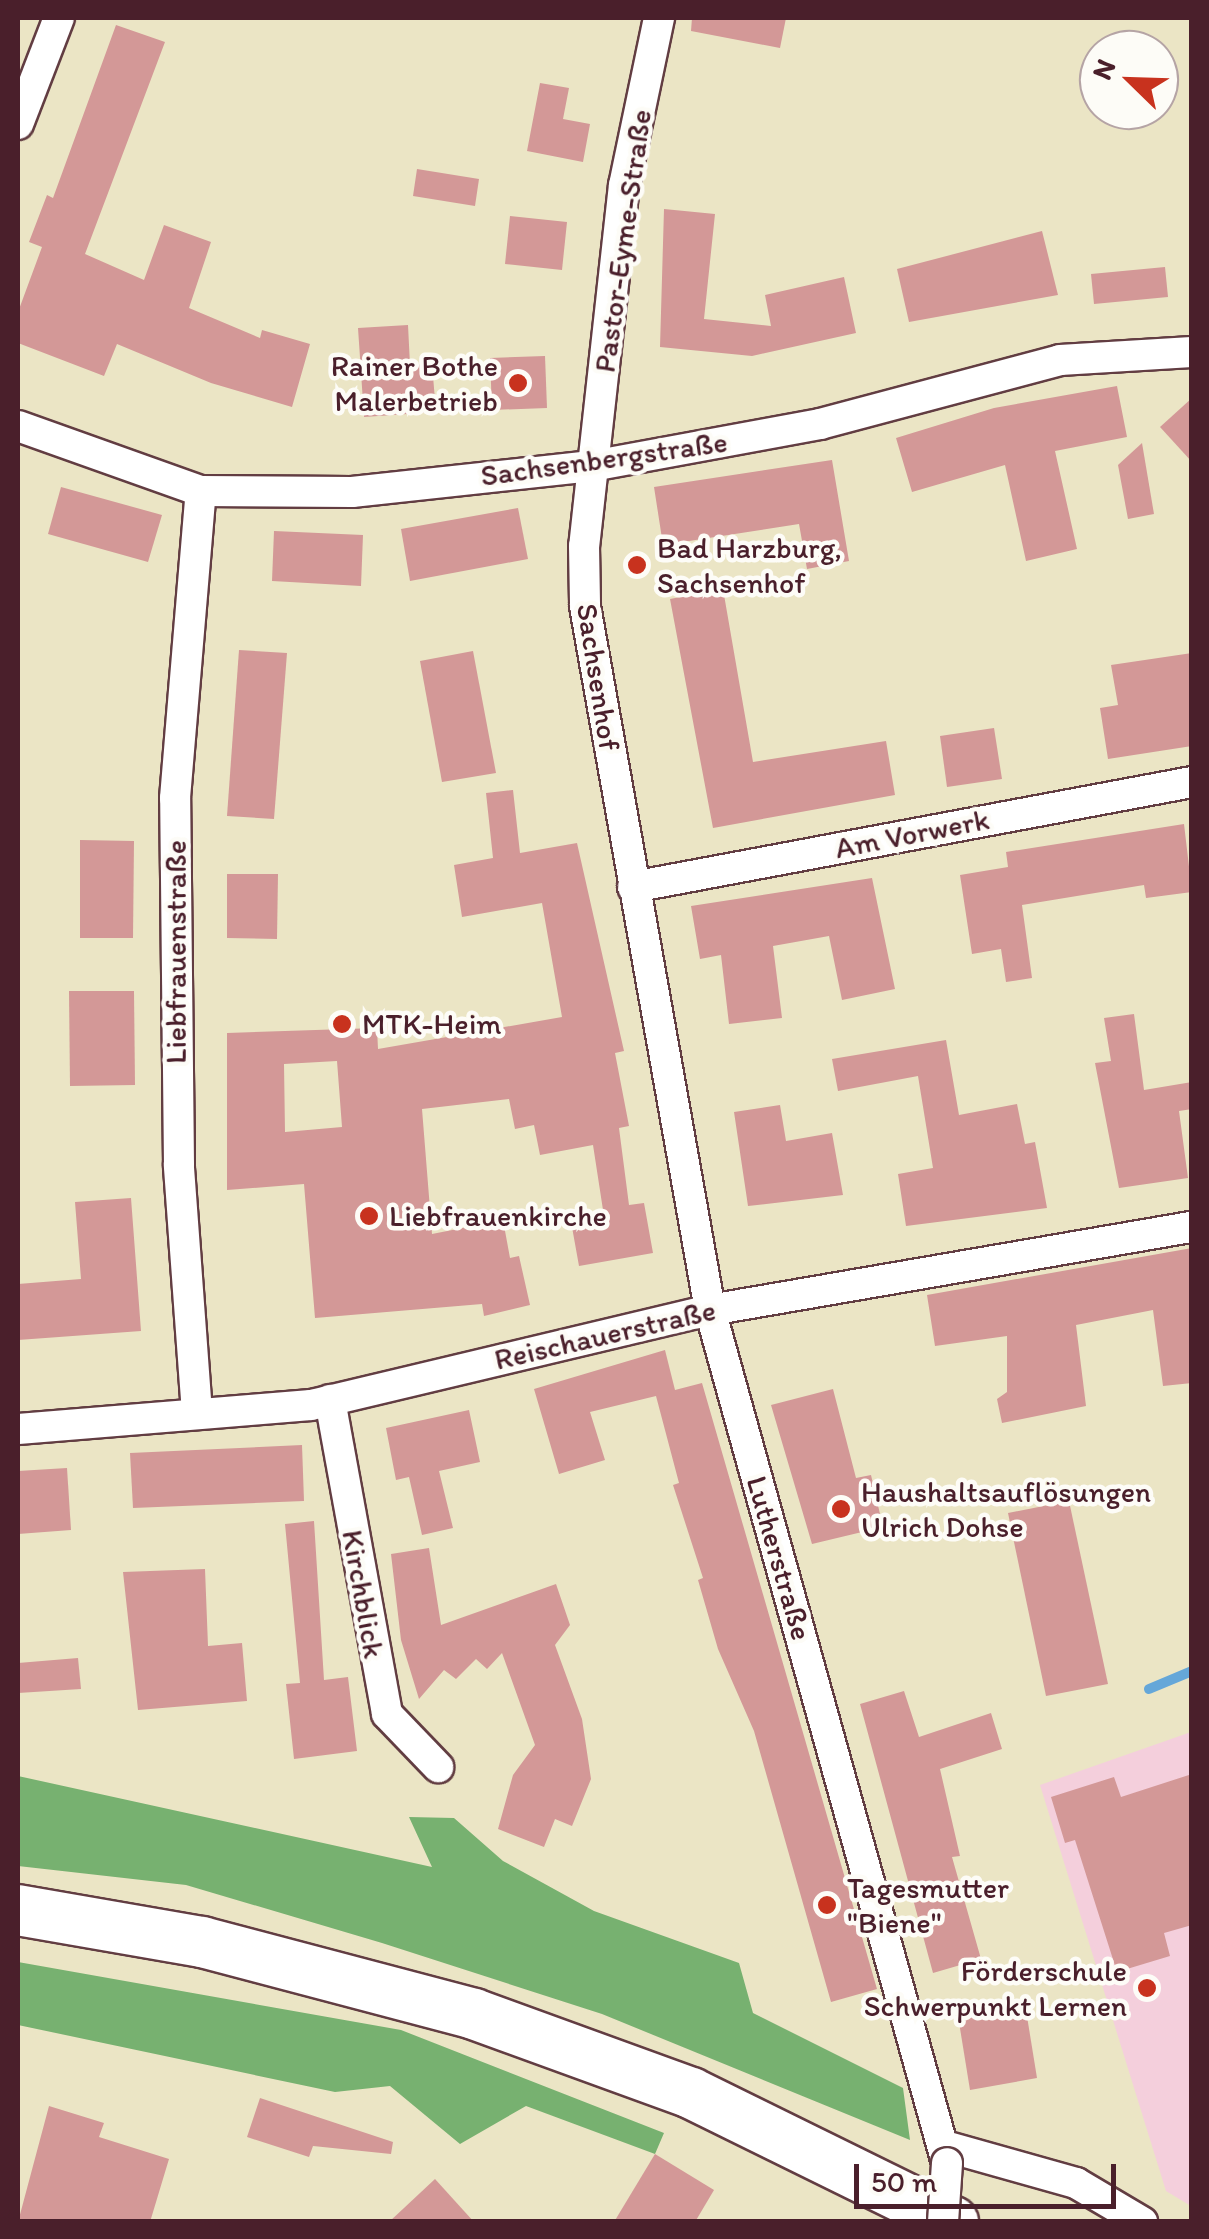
<!DOCTYPE html>
<meta charset="utf-8">
<style>
body{margin:0}
#map{position:relative;width:1209px;height:2239px;overflow:hidden;background:#ebe5c5;font-family:Itim,sans-serif}
div>[style]{position:absolute}
.built>*{inset:0;background:#f4cfdc}
.forest>*{inset:0;background:#77b170}
.stream>*{height:10px;margin:-5px;padding:0 5px;transform-origin:5px;border-radius:5px;background:#65a7d9}
.building>*{inset:0;background:#d39897}
.roads{filter:drop-shadow(2px 0 #623d42) drop-shadow(-2px 0 #623d42) drop-shadow(0 2px #623d42) drop-shadow(0 -2px #623d42)}
.minor>*{height:30px;margin:-15px;padding:0 15px;transform-origin:15px;border-radius:15px;background:#fff}
.trunk>*{height:50px;margin:-25px;padding:0 25px;transform-origin:25px;border-radius:25px;background:#fff}
.bridges{filter:drop-shadow(2px 0 #623d42) drop-shadow(-2px 0 #623d42) drop-shadow(0 2px #623d42) drop-shadow(0 -2px #623d42)}
.minor-bridge>*{height:30px;margin:-15px;padding:0 15px;transform-origin:15px;border-radius:15px;background:#fff}
.dots>*{width:28px;height:28px;translate:-50% -50%;box-sizing:border-box;border:5px solid #fdfcf7;border-radius:50%}
span{translate:-50% -50%;white-space:nowrap;text-align:center;line-height:1.15;-webkit-text-stroke:9px #fdfcf7;paint-order:stroke}
.street-label{font-size:30px;color:#4a1f2b}
.poi-label{font-size:30px;color:#4a1f2b}
.right{translate:-100% -50%;text-align:right}
.left{translate:0 -50%;text-align:left}
.frame{position:absolute;inset:0;border:20px solid #4a1f2b;pointer-events:none}
.north{position:absolute;left:1079px;top:30px;width:100px;height:100px;box-sizing:border-box;background:#fdfcf7;border:2px solid #b5a4a5;border-radius:50%;rotate:293deg;font-size:28px;font-weight:700;line-height:40px;text-align:center;color:#4a1f2b}
.north::after{content:'';display:block;margin:auto;width:35px;height:45px;background:#c8321e;clip-path:polygon(50% 0,100% 100%,50% 72%,0 100%)}
.scale{position:absolute;left:854px;top:2164px;width:262px;height:45px;box-sizing:border-box;border:5px solid #4a1f2b;border-top:0;padding-left:12px;font-size:30px;line-height:35px;white-space:nowrap;color:#4a1f2b;-webkit-text-stroke:8px #fdfcf7;paint-order:stroke}
</style>
<div id="map">
<div class="built">
<div style="clip-path:polygon(1191px 1732px,1191px 2206px,1166px 2191px,1040px 1785px)"></div>
</div>
<div class="forest">
<div style="clip-path:polygon(18px 1776px,432px 1867px,409px 1817px,454px 1818px,503px 1861px,594px 1911px,739px 1963px,753px 2013px,903px 2088px,910px 2140px,602px 2014px,382px 1943px,186px 1885px,18px 1866px)"></div>
<div style="clip-path:polygon(18px 1962px,401px 2030px,664px 2133px,655px 2154px,526px 2106px,460px 2144px,390px 2086px,335px 2092px,18px 2025px)"></div>
</div>
<div class="stream">
<div style="left:1149px;top:1689px;width:47px;rotate:-22.7deg"></div>
</div>
<div class="building">
<div style="clip-path:polygon(692px 18px,786px 18px,780px 48px,691px 31px)"></div>
<div style="clip-path:polygon(116px 25px,165px 42px,85px 254px,144px 280px,164px 225px,211px 242px,189px 308px,260px 338px,262px 330px,310px 344px,292px 407px,211px 383px,117px 344px,104px 376px,18px 343px,18px 312px,42px 247px,29px 242px,47px 195px,53px 198px)"></div>
<div style="clip-path:polygon(540px 83px,569px 88px,563px 119px,590px 124px,583px 162px,527px 151px)"></div>
<div style="clip-path:polygon(417px 169px,479px 179px,475px 206px,413px 196px)"></div>
<div style="clip-path:polygon(664px 209px,715px 214px,704px 319px,771px 326px,765px 295px,844px 277px,856px 333px,752px 356px,660px 347px)"></div>
<div style="clip-path:polygon(510px 216px,567px 222px,562px 270px,505px 264px)"></div>
<div style="clip-path:polygon(1042px 231px,1058px 295px,909px 322px,897px 269px)"></div>
<div style="clip-path:polygon(1165px 267px,1168px 297px,1094px 304px,1091px 274px)"></div>
<div style="clip-path:polygon(408px 325px,410px 365px,432px 364px,436px 412px,364px 417px,358px 328px)"></div>
<div style="clip-path:polygon(545px 356px,547px 408px,492px 410px,490px 358px)"></div>
<div style="clip-path:polygon(1117px 386px,1127px 437px,1055px 451px,1077px 549px,1026px 561px,1005px 465px,912px 492px,896px 438px,994px 408px)"></div>
<div style="clip-path:polygon(1192px 398px,1192px 462px,1160px 427px)"></div>
<div style="clip-path:polygon(1142px 443px,1154px 514px,1128px 519px,1118px 465px)"></div>
<div style="clip-path:polygon(832px 460px,849px 561px,807px 569px,799px 524px,663px 545px,654px 487px)"></div>
<div style="clip-path:polygon(61px 487px,162px 515px,148px 562px,48px 534px)"></div>
<div style="clip-path:polygon(518px 508px,528px 559px,410px 581px,401px 529px)"></div>
<div style="clip-path:polygon(274px 531px,363px 535px,361px 586px,272px 581px)"></div>
<div style="clip-path:polygon(723px 589px,753px 762px,886px 741px,895px 795px,713px 828px,670px 599px)"></div>
<div style="clip-path:polygon(239px 650px,287px 653px,274px 819px,227px 816px)"></div>
<div style="clip-path:polygon(473px 651px,496px 773px,442px 782px,420px 661px)"></div>
<div style="clip-path:polygon(1192px 653px,1192px 746px,1108px 759px,1100px 708px,1118px 705px,1111px 665px)"></div>
<div style="clip-path:polygon(994px 728px,1002px 779px,947px 787px,940px 736px)"></div>
<div style="clip-path:polygon(evenodd,513px 790px,520px 853px,577px 843px,624px 1051px,615px 1053px,629px 1126px,619px 1128px,629px 1205px,644px 1203px,653px 1253px,579px 1266px,570px 1216px,603px 1210px,593px 1145px,540px 1155px,534px 1125px,515px 1129px,509px 1099px,422px 1109px,432px 1234px,503px 1220px,510px 1258px,519px 1256px,530px 1305px,484px 1316px,482px 1304px,315px 1318px,304px 1184px,227px 1190px,227px 1033px,377px 1028px,378px 1049px,562px 1017px,542px 903px,462px 917px,454px 865px,493px 858px,486px 793px,513px 790px,337px 1061px,342px 1127px,285px 1132px,284px 1064px,337px 1061px)"></div>
<div style="clip-path:polygon(1184px 824px,1192px 892px,1146px 898px,1144px 885px,1022px 905px,1032px 978px,1006px 982px,1001px 949px,972px 954px,960px 875px,1008px 867px,1006px 852px)"></div>
<div style="clip-path:polygon(80px 840px,134px 841px,133px 938px,80px 938px)"></div>
<div style="clip-path:polygon(227px 874px,278px 874px,277px 939px,227px 938px)"></div>
<div style="clip-path:polygon(872px 878px,895px 989px,842px 1000px,829px 936px,773px 946px,782px 1018px,729px 1024px,721px 955px,700px 959px,691px 906px)"></div>
<div style="clip-path:polygon(69px 991px,134px 991px,135px 1085px,70px 1086px)"></div>
<div style="clip-path:polygon(1134px 1014px,1144px 1090px,1192px 1082px,1192px 1109px,1179px 1111px,1188px 1178px,1119px 1188px,1095px 1063px,1111px 1061px,1104px 1018px)"></div>
<div style="clip-path:polygon(946px 1040px,959px 1115px,1017px 1104px,1025px 1144px,1035px 1142px,1047px 1208px,906px 1226px,898px 1174px,933px 1168px,918px 1076px,838px 1091px,832px 1059px)"></div>
<div style="clip-path:polygon(780px 1105px,786px 1141px,832px 1133px,843px 1195px,748px 1206px,734px 1112px)"></div>
<div style="clip-path:polygon(131px 1198px,141px 1331px,18px 1340px,18px 1284px,81px 1279px,75px 1202px)"></div>
<div style="clip-path:polygon(1192px 1248px,1192px 1383px,1163px 1386px,1153px 1310px,1076px 1325px,1086px 1406px,1002px 1423px,997px 1399px,1007px 1392px,1007px 1336px,935px 1346px,927px 1295px)"></div>
<div style="clip-path:polygon(665px 1350px,675px 1390px,702px 1383px,877px 1989px,831px 2002px,754px 1731px,718px 1649px,698px 1580px,703px 1578px,673px 1485px,679px 1483px,656px 1396px,590px 1412px,605px 1460px,559px 1474px,534px 1389px)"></div>
<div style="clip-path:polygon(833px 1389px,856px 1478px,871px 1475px,883px 1527px,812px 1544px,771px 1405px)"></div>
<div style="clip-path:polygon(469px 1410px,480px 1462px,439px 1471px,453px 1528px,422px 1535px,409px 1477px,396px 1480px,386px 1428px)"></div>
<div style="clip-path:polygon(302px 1445px,304px 1501px,133px 1508px,130px 1453px)"></div>
<div style="clip-path:polygon(67px 1468px,71px 1530px,18px 1534px,18px 1471px)"></div>
<div style="clip-path:polygon(1069px 1501px,1108px 1684px,1046px 1696px,1008px 1513px)"></div>
<div style="clip-path:polygon(314px 1521px,324px 1680px,348px 1677px,357px 1751px,294px 1759px,286px 1684px,300px 1683px,285px 1524px)"></div>
<div style="clip-path:polygon(429px 1548px,441px 1625px,556px 1584px,570px 1625px,555px 1645px,582px 1719px,591px 1779px,572px 1826px,555px 1819px,544px 1847px,498px 1829px,513px 1775px,535px 1745px,502px 1653px,487px 1669px,476px 1659px,456px 1679px,444px 1670px,419px 1699px,401px 1640px,391px 1554px)"></div>
<div style="clip-path:polygon(205px 1569px,208px 1646px,242px 1643px,247px 1701px,138px 1710px,123px 1572px)"></div>
<div style="clip-path:polygon(78px 1658px,81px 1689px,18px 1693px,18px 1663px)"></div>
<div style="clip-path:polygon(904px 1691px,919px 1737px,991px 1713px,1002px 1749px,940px 1769px,960px 1856px,952px 1857px,981px 1959px,933px 1973px,860px 1704px)"></div>
<div style="clip-path:polygon(1192px 1774px,1192px 1925px,1164px 1933px,1170px 1956px,1117px 1972px,1075px 1840px,1065px 1843px,1051px 1797px,1114px 1777px,1121px 1797px)"></div>
<div style="clip-path:polygon(1025px 2004px,1037px 2078px,970px 2090px,958px 2016px)"></div>
<div style="clip-path:polygon(260px 2098px,393px 2142px,391px 2154px,313px 2146px,309px 2157px,247px 2137px)"></div>
<div style="clip-path:polygon(49px 2106px,104px 2123px,99px 2137px,169px 2159px,150px 2222px,18px 2222px)"></div>
<div style="clip-path:polygon(655px 2154px,714px 2190px,695px 2222px,614px 2222px)"></div>
<div style="clip-path:polygon(435px 2179px,474px 2222px,389px 2222px)"></div>
</div>
<div class="roads">
<div class="minor">
<div style="left:659px;top:18px;width:171px;rotate:101.8deg"></div>
<div style="left:624px;top:185px;width:363px;rotate:96.3deg"></div>
<div style="left:584px;top:546px;width:60px;rotate:89deg"></div>
<div style="left:585px;top:606px;width:715px;rotate:79.93deg"></div>
<div style="left:710px;top:1310px;width:885px;rotate:74.47deg"></div>
<div style="left:18px;top:124px;width:114px;rotate:-68.9deg"></div>
<div style="left:18px;top:426px;width:194px;rotate:19.6deg"></div>
<div style="left:201px;top:491px;width:151px;rotate:0.4deg"></div>
<div style="left:352px;top:492px;width:241px;rotate:-6.2deg"></div>
<div style="left:592px;top:466px;width:232px;rotate:-10.4deg"></div>
<div style="left:820px;top:424px;width:248px;rotate:-14.9deg"></div>
<div style="left:1060px;top:360px;width:132px;rotate:-3.5deg"></div>
<div style="left:633px;top:887px;width:569px;rotate:-10.64deg"></div>
<div style="left:330px;top:1400px;width:319px;rotate:79.7deg"></div>
<div style="left:387px;top:1714px;width:74px;rotate:46.1deg"></div>
<div style="left:197px;top:1413px;width:249px;rotate:-94.2deg"></div>
<div style="left:179px;top:1165px;width:367px;rotate:-90.6deg"></div>
<div style="left:175px;top:798px;width:308px;rotate:-85.2deg"></div>
<div style="left:18px;top:1429px;width:294px;rotate:-4.7deg"></div>
<div style="left:311px;top:1405px;width:410px;rotate:-13.4deg"></div>
<div style="left:710px;top:1310px;width:489px;rotate:-9.8deg"></div>
<div style="left:948px;top:2147px;width:133px;rotate:15.7deg"></div>
<div style="left:1076px;top:2183px;width:77px;rotate:30.6deg"></div>
</div>
<div class="trunk">
<div style="left:18px;top:1910px;width:187px;rotate:9.9deg"></div>
<div style="left:202px;top:1942px;width:281px;rotate:14.8deg"></div>
<div style="left:474px;top:2014px;width:231px;rotate:20deg"></div>
<div style="left:691px;top:2093px;width:292px;rotate:26.2deg"></div>
</div>
</div>
<div class="bridges">
<div class="minor-bridge">
<div style="left:943px;top:2222px;width:59px;rotate:-86.1deg"></div>
</div>
</div>
<div class="dots">
<div style="left:518px;top:383px;background:#c8321e"></div>
<div style="left:637px;top:565px;background:#c8321e"></div>
<div style="left:342px;top:1024px;background:#c8321e"></div>
<div style="left:369px;top:1216px;background:#c8321e"></div>
<div style="left:841px;top:1509px;background:#c8321e"></div>
<div style="left:827px;top:1905px;background:#c8321e"></div>
<div style="left:1147px;top:1988px;background:#c8321e"></div>
</div>
<div class="street-label">
<span style="left:623px;top:241px;rotate:-82deg">Pastor-Eyme-Straße</span>
<span style="left:604px;top:459px;rotate:-8deg">Sachsenbergstraße</span>
<span style="left:598px;top:677px;rotate:81deg">Sachsenhof</span>
<span style="left:912px;top:834px;rotate:-11deg">Am Vorwerk</span>
<span style="left:176px;top:952px;rotate:-90deg">Liebfrauenstraße</span>
<span style="left:605px;top:1335px;rotate:-13deg">Reischauerstraße</span>
<span style="left:779px;top:1558px;rotate:74deg">Lutherstraße</span>
<span style="left:363px;top:1594px;rotate:80deg">Kirchblick</span>
</div>
<div class="poi-label">
<span class="right" style="left:498px;top:383px">Rainer Bothe<br>Malerbetrieb</span>
<span class="left" style="left:657px;top:565px">Bad Harzburg,<br>Sachsenhof</span>
<span class="left" style="left:362px;top:1024px">MTK-Heim</span>
<span class="left" style="left:389px;top:1216px">Liebfrauenkirche</span>
<span class="left" style="left:861px;top:1509px">Haushaltsauflösungen<br>Ulrich Dohse</span>
<span class="left" style="left:847px;top:1905px">Tagesmutter<br>"Biene"</span>
<span class="right" style="left:1127px;top:1988px">Förderschule<br>Schwerpunkt Lernen</span>
</div>
<div class="frame"></div>
<div class="north">N</div>
<div class="scale">50 m</div>
</div>
